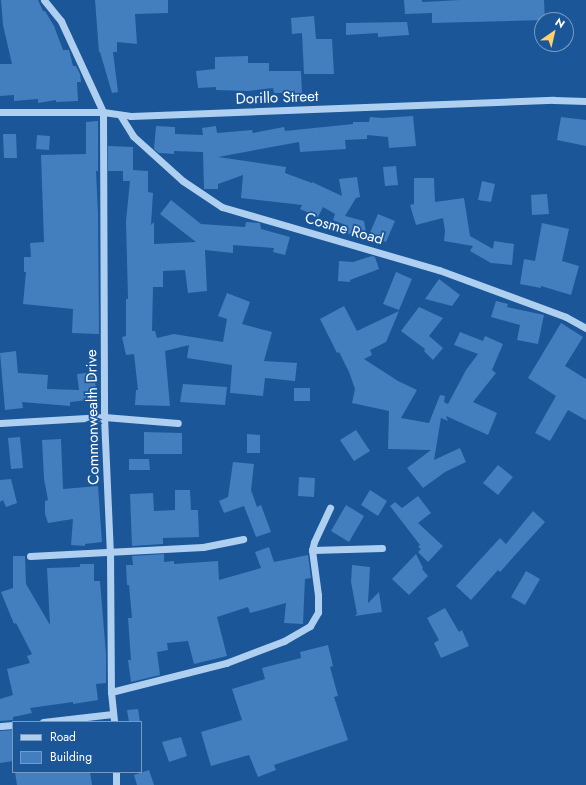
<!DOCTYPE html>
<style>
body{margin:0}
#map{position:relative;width:586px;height:785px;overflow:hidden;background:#1a5698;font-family:Jost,sans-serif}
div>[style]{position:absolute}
.building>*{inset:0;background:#437fbf}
.minor>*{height:7px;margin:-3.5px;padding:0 3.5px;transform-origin:3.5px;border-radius:3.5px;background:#afcff1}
span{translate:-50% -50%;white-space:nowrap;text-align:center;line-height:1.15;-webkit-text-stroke:3.5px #1a5698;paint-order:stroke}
.street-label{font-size:15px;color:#fff}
.legend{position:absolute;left:12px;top:721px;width:130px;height:52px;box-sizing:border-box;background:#1a5698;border:1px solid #769ac1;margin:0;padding:5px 7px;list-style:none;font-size:12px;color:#fff}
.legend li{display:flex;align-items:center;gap:8px;height:20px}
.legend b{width:20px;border:1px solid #769ac1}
.north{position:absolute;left:534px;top:12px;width:40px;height:40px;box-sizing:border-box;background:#1a5698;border:1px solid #769ac1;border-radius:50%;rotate:34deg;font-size:11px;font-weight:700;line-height:16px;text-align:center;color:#fff}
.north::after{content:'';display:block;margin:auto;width:14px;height:18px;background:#ffd06e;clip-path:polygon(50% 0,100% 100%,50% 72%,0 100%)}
</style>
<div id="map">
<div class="building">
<div style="clip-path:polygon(1px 0,38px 0,43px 11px,45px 11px,54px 26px,63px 50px,69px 50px,73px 66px,76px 66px,80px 74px,81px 82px,77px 82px,78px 101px,56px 102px,56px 100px,38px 103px,38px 99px,14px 101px,14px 95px,0 96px,0 64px,12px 64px,3px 25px)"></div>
<div style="clip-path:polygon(95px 0,168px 0,168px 13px,135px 14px,137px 44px,117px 42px,117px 52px,113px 52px,118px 92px,112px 93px,100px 52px,99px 52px)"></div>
<div style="clip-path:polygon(404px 0,422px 0,422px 2px,461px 0,544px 0,545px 20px,432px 23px,432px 13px,405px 14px)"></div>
<div style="clip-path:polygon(314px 16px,316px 39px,332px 39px,334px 74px,304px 74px,302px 33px,292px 34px,291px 18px)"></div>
<div style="clip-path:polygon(407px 22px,409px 35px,378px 37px,378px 33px,346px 35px,346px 23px)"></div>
<div style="clip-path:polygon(248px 56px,248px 63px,269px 63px,269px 71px,301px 71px,302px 93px,274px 93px,273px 88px,248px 91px,216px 90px,216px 87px,198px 88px,196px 71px,215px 69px,215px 57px)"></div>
<div style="clip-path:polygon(413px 116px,416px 146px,389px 148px,388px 137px,367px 135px,367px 139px,345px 140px,346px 149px,300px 152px,299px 142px,218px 157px,286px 167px,285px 173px,312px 183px,312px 182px,342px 196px,339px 179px,357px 177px,360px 197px,356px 198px,345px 216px,364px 221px,367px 239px,346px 233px,348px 226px,333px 220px,335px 214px,323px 207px,318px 217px,300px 209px,302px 205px,241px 198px,243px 175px,218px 184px,218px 189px,204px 189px,203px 152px,174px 151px,174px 154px,159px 153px,154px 149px,156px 126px,175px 127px,175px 134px,203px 135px,202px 128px,216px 126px,217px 133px,252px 130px,253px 133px,284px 127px,285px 131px,353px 124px,353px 122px,369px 122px,370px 117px,382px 118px)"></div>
<div style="clip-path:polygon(561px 117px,586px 120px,586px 146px,557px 140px)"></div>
<div style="clip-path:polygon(98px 121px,98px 171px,96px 171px,98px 213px,99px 334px,72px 333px,73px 309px,23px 304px,26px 272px,24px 272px,24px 257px,31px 257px,30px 243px,44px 242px,41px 155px,86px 154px,86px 122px)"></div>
<div style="clip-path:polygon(3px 134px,16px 134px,17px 158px,4px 158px)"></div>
<div style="clip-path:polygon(37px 135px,50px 136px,49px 150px,36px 149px)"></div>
<div style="clip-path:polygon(108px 146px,133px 147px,133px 170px,148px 171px,148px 192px,153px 193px,151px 225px,154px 222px,154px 244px,196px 242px,160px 214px,171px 200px,201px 224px,245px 227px,246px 222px,260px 223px,261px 229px,290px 237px,285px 255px,273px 252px,274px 248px,233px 245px,233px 253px,205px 250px,207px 291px,188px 293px,185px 270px,163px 271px,163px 287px,153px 287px,152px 331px,155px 331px,157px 338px,174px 334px,223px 342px,227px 319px,218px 316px,227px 293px,250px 302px,242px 324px,272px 332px,264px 361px,297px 363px,295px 381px,265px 378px,263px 396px,230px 393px,232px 365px,187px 358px,189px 345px,165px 351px,170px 406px,135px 405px,136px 390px,138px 390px,134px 354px,126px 355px,122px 337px,126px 336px,126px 299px,128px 299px,126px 221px,130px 181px,123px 181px,123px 171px,108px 171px)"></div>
<div style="clip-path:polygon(396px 166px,398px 185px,385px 186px,383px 167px)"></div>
<div style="clip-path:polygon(414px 178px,434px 178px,435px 202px,464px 198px,470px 236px,493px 249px,494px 241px,514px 244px,512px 265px,491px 263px,470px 251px,473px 246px,444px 241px,445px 231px,443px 218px,416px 225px,410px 205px,414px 204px)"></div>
<div style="clip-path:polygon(482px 181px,495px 184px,491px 202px,478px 200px)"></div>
<div style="clip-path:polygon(547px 194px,549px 214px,532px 215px,531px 195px)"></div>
<div style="clip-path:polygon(378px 214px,395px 221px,386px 242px,369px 235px)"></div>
<div style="clip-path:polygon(542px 223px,569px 229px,562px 261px,579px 266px,571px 295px,541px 286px,541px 288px,520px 284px,524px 259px,535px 261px)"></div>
<div style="clip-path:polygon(372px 256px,375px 257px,379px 269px,350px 280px,350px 282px,338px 281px,339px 261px,353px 262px)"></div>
<div style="clip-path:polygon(396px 272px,412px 279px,399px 310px,383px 304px)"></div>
<div style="clip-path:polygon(439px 279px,460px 295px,452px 306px,425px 299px)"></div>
<div style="clip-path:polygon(496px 301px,508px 304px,507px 307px,544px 315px,538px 344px,517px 340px,520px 325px,491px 317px)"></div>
<div style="clip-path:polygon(344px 306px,357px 331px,399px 311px,386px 342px,370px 350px,372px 355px,364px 359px,398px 381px,417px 390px,401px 418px,429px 423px,440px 395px,445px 396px,444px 402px,448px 404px,466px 370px,478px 354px,454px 345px,460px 332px,483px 341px,485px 336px,503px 344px,492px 370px,496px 373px,473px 402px,497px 413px,488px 435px,446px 416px,448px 421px,441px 418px,434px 460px,460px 448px,466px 462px,445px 472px,423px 488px,407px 468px,431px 450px,388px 449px,389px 411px,352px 403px,355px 389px,349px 372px,339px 352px,337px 353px,320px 319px)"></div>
<div style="clip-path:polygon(419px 307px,443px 318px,429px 336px,443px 348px,433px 360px,424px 351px,425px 349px,401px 331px)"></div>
<div style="clip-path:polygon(561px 323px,583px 337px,565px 366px,586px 379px,586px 420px,568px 410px,550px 441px,535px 433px,556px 396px,528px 378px)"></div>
<div style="clip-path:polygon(16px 351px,18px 373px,48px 375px,47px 389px,79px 390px,77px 374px,94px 372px,97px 399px,70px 402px,70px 406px,22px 402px,23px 408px,5px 410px,0 353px)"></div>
<div style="clip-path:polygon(183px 384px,227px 387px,225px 405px,180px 402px)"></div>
<div style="clip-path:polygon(294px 388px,310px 388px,310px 401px,294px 401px)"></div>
<div style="clip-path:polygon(356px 430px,370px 451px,354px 461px,340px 440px)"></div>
<div style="clip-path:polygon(144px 432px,182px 433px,182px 454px,144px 454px)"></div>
<div style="clip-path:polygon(247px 434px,260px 435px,260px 453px,247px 453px)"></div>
<div style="clip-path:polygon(20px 437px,23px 468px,11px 469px,8px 438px)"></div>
<div style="clip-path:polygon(61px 439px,63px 489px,98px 486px,102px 542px,85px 544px,85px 546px,71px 545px,73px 519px,48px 523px,45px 514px,45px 501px,48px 500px,44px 479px,42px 440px)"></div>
<div style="clip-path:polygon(129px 459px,149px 459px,150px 470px,129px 470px)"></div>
<div style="clip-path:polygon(233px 462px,254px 464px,251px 490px,257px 507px,261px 505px,271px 532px,256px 537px,244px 506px,224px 513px,219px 501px,228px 497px)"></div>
<div style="clip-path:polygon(498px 465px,513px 477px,498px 495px,483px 483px)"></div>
<div style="clip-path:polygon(299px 477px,315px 478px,314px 497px,298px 496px)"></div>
<div style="clip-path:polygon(11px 479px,17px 503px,6px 507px,3px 500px,0 502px,0 480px)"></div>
<div style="clip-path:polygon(175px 490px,190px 490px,191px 510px,198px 510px,199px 537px,163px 538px,163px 544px,132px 546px,130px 494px,153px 493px,154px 511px,175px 510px)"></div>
<div style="clip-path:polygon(370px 490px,387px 501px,378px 516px,361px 505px)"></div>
<div style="clip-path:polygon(418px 496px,431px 513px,418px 523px,443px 546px,428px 562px,418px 552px,421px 549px,418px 547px,420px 545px,390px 506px,395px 502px,402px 508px)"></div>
<div style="clip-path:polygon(346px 505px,364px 516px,349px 542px,331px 531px)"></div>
<div style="clip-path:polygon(533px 511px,545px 522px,500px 572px,498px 570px,471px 600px,456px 586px,500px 538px,506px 544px)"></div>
<div style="clip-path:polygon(269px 547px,274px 562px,308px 555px,311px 578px,305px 579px,303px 624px,284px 623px,286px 603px,250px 613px,248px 607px,217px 617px,227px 656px,194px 664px,188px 641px,167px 643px,168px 650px,157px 652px,160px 675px,131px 682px,128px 660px,131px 660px,128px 618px,132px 618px,129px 585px,127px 585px,126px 565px,133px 565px,132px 556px,164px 554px,164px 562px,174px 561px,174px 564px,218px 561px,219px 580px,261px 568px,255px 552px)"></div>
<div style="clip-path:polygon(416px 554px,423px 568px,422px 569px,428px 576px,409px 595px,392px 579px)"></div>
<div style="clip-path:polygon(13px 556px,25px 556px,26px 584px,50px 625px,47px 568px,80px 567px,80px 564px,94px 564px,94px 581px,100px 581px,106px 654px,106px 683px,96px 684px,98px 700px,73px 704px,73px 702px,30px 708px,32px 713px,13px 717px,13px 720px,0 721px,0 699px,13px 695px,7px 669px,30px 663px,27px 656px,32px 654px,16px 623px,14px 624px,1px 592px,13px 588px)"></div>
<div style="clip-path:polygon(352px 565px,370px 567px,368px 603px,379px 592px,382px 612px,355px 616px,357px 614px,351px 582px)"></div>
<div style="clip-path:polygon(526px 571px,540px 579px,525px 605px,511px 597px)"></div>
<div style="clip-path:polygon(445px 608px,459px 632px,462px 630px,469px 646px,441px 658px,434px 643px,439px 640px,427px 618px)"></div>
<div style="clip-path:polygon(328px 645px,333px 666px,330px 667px,338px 696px,334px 697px,348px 740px,274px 765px,276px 770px,258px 777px,249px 755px,211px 766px,201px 732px,242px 720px,232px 689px,265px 679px,262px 668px,301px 658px,300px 652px)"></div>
<div style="clip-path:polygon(138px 709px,140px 722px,129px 722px,127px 710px)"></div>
<div style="clip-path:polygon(13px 730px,13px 761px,0 763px,0 731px)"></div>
<div style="clip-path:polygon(181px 737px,187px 756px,169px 762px,162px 742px)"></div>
<div style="clip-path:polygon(149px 770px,154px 785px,137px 785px,134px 775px)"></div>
<div style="clip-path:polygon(15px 772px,90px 772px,92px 785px,17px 785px)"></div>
</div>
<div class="minor">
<div style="left:44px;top:0;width:27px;rotate:51deg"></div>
<div style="left:61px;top:21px;width:100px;rotate:65.2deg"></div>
<div style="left:103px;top:112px;width:305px;rotate:89.8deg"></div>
<div style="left:104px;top:417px;width:135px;rotate:87.5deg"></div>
<div style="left:110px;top:552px;width:140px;rotate:89.6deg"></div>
<div style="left:111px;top:692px;width:30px;rotate:84deg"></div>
<div style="left:0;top:112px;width:103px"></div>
<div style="left:103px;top:112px;width:28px;rotate:8deg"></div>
<div style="left:131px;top:116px;width:423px;rotate:-2.2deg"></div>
<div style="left:554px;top:100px;width:32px;rotate:2deg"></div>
<div style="left:120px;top:115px;width:25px;rotate:58deg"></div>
<div style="left:133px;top:136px;width:67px;rotate:42deg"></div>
<div style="left:183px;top:181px;width:47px;rotate:33.7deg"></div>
<div style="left:222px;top:207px;width:226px;rotate:16.2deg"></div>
<div style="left:439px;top:270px;width:135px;rotate:20.3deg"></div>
<div style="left:566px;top:317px;width:23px;rotate:29deg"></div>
<div style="left:0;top:423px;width:104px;rotate:-3.3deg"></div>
<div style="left:104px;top:417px;width:74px;rotate:4.6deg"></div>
<div style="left:312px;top:550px;width:70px;rotate:-1.6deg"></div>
<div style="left:30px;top:556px;width:173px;rotate:-3deg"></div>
<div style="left:203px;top:547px;width:41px;rotate:-11.3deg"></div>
<div style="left:111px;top:692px;width:119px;rotate:-14.2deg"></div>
<div style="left:226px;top:663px;width:62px;rotate:-20.8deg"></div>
<div style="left:284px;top:641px;width:30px;rotate:-30deg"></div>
<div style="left:310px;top:626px;width:16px;rotate:-60deg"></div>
<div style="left:318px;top:612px;width:17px;rotate:-90deg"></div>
<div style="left:318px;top:595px;width:45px;rotate:-97.6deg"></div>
<div style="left:312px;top:550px;width:8px;rotate:-76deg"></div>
<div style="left:314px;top:542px;width:38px;rotate:-65deg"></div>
<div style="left:43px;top:722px;width:70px;rotate:-6.5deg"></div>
<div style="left:1px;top:726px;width:12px;rotate:-5deg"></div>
<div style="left:116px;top:772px;width:13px;rotate:90deg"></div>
</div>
<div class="street-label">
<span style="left:277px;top:98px;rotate:-2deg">Dorillo Street</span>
<span style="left:344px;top:229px;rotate:16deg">Cosme Road</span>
<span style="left:93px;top:417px;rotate:-91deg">Commonwealth Drive</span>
</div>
<ul class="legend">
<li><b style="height:5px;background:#afcff1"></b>Road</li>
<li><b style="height:11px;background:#437fbf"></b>Building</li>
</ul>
<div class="north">N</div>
</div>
